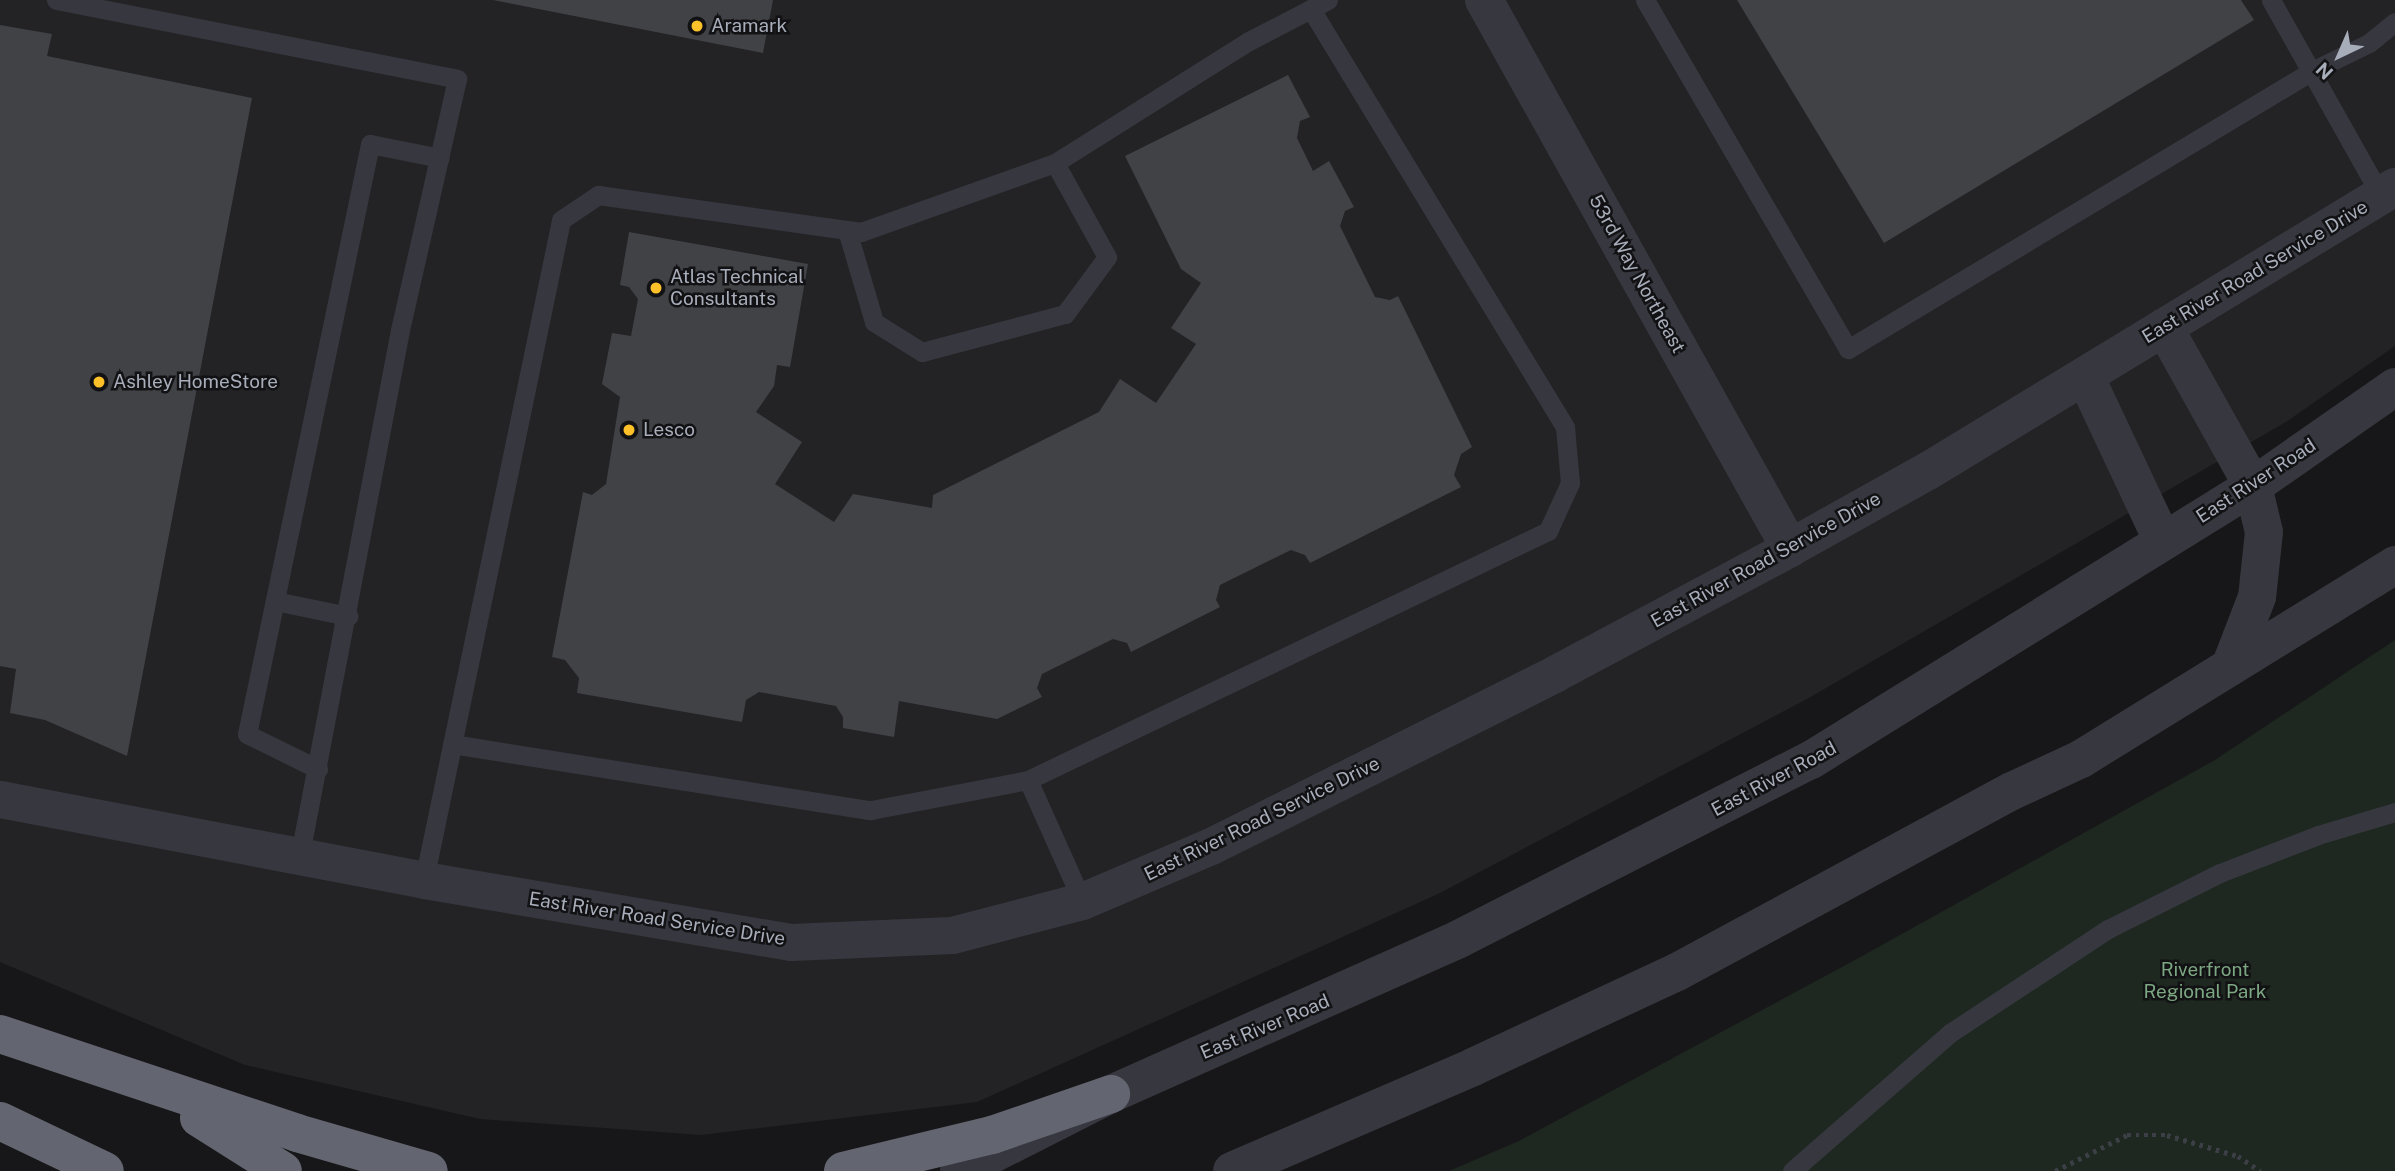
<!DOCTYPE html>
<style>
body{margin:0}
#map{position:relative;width:2395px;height:1171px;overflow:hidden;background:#171719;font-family:"Public Sans",sans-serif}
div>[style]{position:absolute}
.built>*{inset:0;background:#232326}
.green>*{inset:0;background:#1e2820}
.building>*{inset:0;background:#414246}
.path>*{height:4.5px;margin-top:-2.25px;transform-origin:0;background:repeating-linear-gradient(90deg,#3d3f46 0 3.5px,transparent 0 8.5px)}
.service>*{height:19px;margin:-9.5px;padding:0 9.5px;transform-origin:9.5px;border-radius:9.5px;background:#37383f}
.minor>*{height:37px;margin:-18.5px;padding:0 18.5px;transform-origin:18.5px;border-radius:18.5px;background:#37383f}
.tertiary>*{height:38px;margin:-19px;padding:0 19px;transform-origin:19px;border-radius:19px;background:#37383f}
.motorway>*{height:38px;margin:-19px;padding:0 19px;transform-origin:19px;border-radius:19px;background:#636670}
.dots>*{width:19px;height:19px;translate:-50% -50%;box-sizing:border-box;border:4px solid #121214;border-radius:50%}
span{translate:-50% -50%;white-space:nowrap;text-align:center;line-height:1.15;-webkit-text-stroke:5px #121214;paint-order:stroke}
.poi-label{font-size:19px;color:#a8adba}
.left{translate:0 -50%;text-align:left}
.street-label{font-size:19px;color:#a8adba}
.park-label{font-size:19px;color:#7da782}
.north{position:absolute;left:2304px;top:21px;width:70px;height:70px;-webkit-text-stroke:5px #121214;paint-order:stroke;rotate:224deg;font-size:19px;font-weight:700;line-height:28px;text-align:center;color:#a8adba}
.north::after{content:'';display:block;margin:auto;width:24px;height:32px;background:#a8adba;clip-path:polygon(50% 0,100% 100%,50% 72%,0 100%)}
</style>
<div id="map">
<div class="built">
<div style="clip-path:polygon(0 0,2395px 0,2395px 346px,2286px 422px,1807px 699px,1440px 893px,977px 1102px,701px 1135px,480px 1119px,245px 1065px,0 962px)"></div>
</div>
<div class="green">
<div style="clip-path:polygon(2395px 640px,2395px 1171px,1449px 1171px,1519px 1141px,1855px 960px,2215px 760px)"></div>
</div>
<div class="building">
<div style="clip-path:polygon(493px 0,773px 0,763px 53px)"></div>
<div style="clip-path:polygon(1737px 0,2241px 0,2254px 20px,1884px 243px)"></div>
<div style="clip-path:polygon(0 25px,52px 34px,47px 56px,252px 98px,127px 756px,45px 720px,10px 713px,16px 669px,0 666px)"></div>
<div style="clip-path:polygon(1288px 75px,1310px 117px,1300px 121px,1297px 138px,1313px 171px,1329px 161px,1354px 207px,1345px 211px,1340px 226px,1375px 297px,1390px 300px,1398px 296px,1472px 447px,1461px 454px,1454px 475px,1461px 487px,1310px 563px,1305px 555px,1291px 550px,1220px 585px,1216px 600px,1220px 607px,1131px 652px,1127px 643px,1113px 639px,1042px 674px,1037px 688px,1042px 697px,997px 719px,899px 701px,894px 737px,843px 728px,843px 717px,836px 706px,759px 692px,746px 700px,742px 722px,577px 693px,579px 678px,565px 660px,552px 657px,583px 492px,592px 495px,606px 484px,620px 397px,602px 384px,612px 333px,631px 336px,638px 299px,629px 287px,620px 285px,629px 232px,808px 264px,790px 367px,777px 365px,774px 386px,756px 412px,802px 442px,775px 484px,834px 522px,853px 494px,932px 508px,933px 495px,1099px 412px,1120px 379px,1156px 403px,1196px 344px,1171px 328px,1201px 283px,1181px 269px,1125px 156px)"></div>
</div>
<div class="path">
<div style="left:2055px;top:1171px;width:80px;rotate:-26.6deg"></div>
<div style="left:2127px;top:1135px;width:40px"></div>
<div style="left:2167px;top:1135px;width:74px;rotate:16.5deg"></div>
<div style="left:2238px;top:1156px;width:27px;rotate:34deg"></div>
</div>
<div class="service">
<div style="left:56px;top:0;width:409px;rotate:11.1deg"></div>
<div style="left:457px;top:79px;width:257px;rotate:102.8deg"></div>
<div style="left:400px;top:330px;width:533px;rotate:100.8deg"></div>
<div style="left:1645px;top:0;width:404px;rotate:59.8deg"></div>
<div style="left:1848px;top:349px;width:541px;rotate:-30.93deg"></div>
<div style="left:2312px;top:71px;width:64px;rotate:-26.2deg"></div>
<div style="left:2369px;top:43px;width:33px;rotate:-39deg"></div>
<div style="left:2271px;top:0;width:225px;rotate:60.7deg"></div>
<div style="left:847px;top:230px;width:96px;rotate:73.6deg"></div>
<div style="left:874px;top:322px;width:57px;rotate:32deg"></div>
<div style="left:922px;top:352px;width:148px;rotate:-14.9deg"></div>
<div style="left:1065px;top:314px;width:71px;rotate:-53.6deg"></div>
<div style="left:1107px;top:257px;width:107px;rotate:-119deg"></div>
<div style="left:275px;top:601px;width:75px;rotate:11.6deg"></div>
<div style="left:452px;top:744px;width:424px;rotate:9deg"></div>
<div style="left:871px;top:810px;width:160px;rotate:-10.8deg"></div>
<div style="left:1028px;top:780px;width:577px;rotate:-25.59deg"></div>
<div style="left:1548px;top:531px;width:53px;rotate:-65.4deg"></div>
<div style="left:1570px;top:483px;width:56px;rotate:-95.1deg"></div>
<div style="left:1565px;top:427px;width:488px;rotate:-121.3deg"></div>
<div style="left:318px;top:769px;width:79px;rotate:-153.8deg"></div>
<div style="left:247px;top:734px;width:603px;rotate:-78.22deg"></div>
<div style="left:370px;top:144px;width:71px;rotate:11.3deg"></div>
<div style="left:1028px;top:780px;width:133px;rotate:65.9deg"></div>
<div style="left:424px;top:880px;width:674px;rotate:-78.27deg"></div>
<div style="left:561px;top:220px;width:45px;rotate:-34deg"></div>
<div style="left:598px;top:195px;width:266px;rotate:8deg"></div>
<div style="left:861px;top:232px;width:206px;rotate:-19.6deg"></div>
<div style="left:1055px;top:163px;width:227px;rotate:-32.2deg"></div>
<div style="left:1247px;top:42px;width:91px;rotate:-27.4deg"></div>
<div style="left:1792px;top:1171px;width:210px;rotate:-41.1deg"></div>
<div style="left:1950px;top:1033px;width:189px;rotate:-33.4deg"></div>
<div style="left:2108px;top:929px;width:125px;rotate:-26.6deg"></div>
<div style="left:2220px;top:873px;width:105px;rotate:-21.2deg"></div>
<div style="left:2318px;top:835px;width:80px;rotate:-16.6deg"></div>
</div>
<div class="minor">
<div style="left:0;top:799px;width:432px;rotate:10.8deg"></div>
<div style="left:424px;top:880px;width:372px;rotate:9.6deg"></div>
<div style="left:791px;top:942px;width:161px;rotate:-2.5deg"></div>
<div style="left:952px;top:935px;width:134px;rotate:-14.7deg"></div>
<div style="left:1082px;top:901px;width:140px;rotate:-23.1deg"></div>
<div style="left:1211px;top:846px;width:384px;rotate:-26.6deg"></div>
<div style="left:1554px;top:674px;width:268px;rotate:-28.1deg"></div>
</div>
<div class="tertiary">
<div style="left:1484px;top:0;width:628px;rotate:60.82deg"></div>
<div style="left:1790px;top:548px;width:158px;rotate:-29.2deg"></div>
<div style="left:1928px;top:471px;width:547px;rotate:-31.31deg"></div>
<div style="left:2164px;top:327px;width:182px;rotate:60.8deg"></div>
<div style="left:2253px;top:486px;width:47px;rotate:76.6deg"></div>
<div style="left:2264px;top:532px;width:65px;rotate:96.1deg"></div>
<div style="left:2257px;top:597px;width:75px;rotate:111.1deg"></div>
<div style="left:2085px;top:376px;width:181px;rotate:64.8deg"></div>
<div style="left:959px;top:1171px;width:170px;rotate:-26.9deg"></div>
<div style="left:1111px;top:1094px;width:381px;rotate:-24deg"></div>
<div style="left:1459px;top:939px;width:395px;rotate:-27deg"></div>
<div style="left:1811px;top:760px;width:520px;rotate:-31.8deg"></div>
<div style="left:2253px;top:486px;width:173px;rotate:-34.9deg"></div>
<div style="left:1232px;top:1171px;width:262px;rotate:-23.3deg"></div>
<div style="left:1473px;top:1067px;width:225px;rotate:-25deg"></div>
<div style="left:1677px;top:972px;width:381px;rotate:-28.4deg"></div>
<div style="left:2012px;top:791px;width:76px;rotate:-24.9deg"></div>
<div style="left:2081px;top:759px;width:369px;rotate:-31.7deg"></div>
</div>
<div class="motorway">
<div style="left:0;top:1034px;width:313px;rotate:18.4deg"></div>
<div style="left:297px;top:1133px;width:137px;rotate:16.1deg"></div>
<div style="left:199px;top:1118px;width:99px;rotate:32.2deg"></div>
<div style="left:0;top:1121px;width:116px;rotate:25.5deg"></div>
<div style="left:843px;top:1171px;width:153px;rotate:-13.6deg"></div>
<div style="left:992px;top:1135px;width:126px;rotate:-19deg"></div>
</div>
<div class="dots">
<div style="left:697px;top:26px;background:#ffc129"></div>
<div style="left:656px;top:288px;background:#ffc129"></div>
<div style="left:99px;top:382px;background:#ffc129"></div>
<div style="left:629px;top:430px;background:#ffc129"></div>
</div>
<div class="poi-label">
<span class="left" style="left:711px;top:26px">Aramark</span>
<span class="left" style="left:670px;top:288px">Atlas Technical<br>Consultants</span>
<span class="left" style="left:113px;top:382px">Ashley HomeStore</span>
<span class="left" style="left:643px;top:430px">Lesco</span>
</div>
<div class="street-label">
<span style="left:2255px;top:272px;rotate:-31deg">East River Road Service Drive</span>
<span style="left:1637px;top:274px;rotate:61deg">53rd Way Northeast</span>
<span style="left:2256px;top:481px;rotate:-33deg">East River Road</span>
<span style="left:1766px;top:560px;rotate:-29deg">East River Road Service Drive</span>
<span style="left:1774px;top:779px;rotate:-28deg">East River Road</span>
<span style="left:1262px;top:819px;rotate:-26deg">East River Road Service Drive</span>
<span style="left:657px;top:919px;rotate:9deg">East River Road Service Drive</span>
<span style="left:1265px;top:1027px;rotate:-23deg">East River Road</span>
</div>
<div class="park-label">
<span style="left:2205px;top:981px">Riverfront<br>Regional Park</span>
</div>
<div class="north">N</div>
</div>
